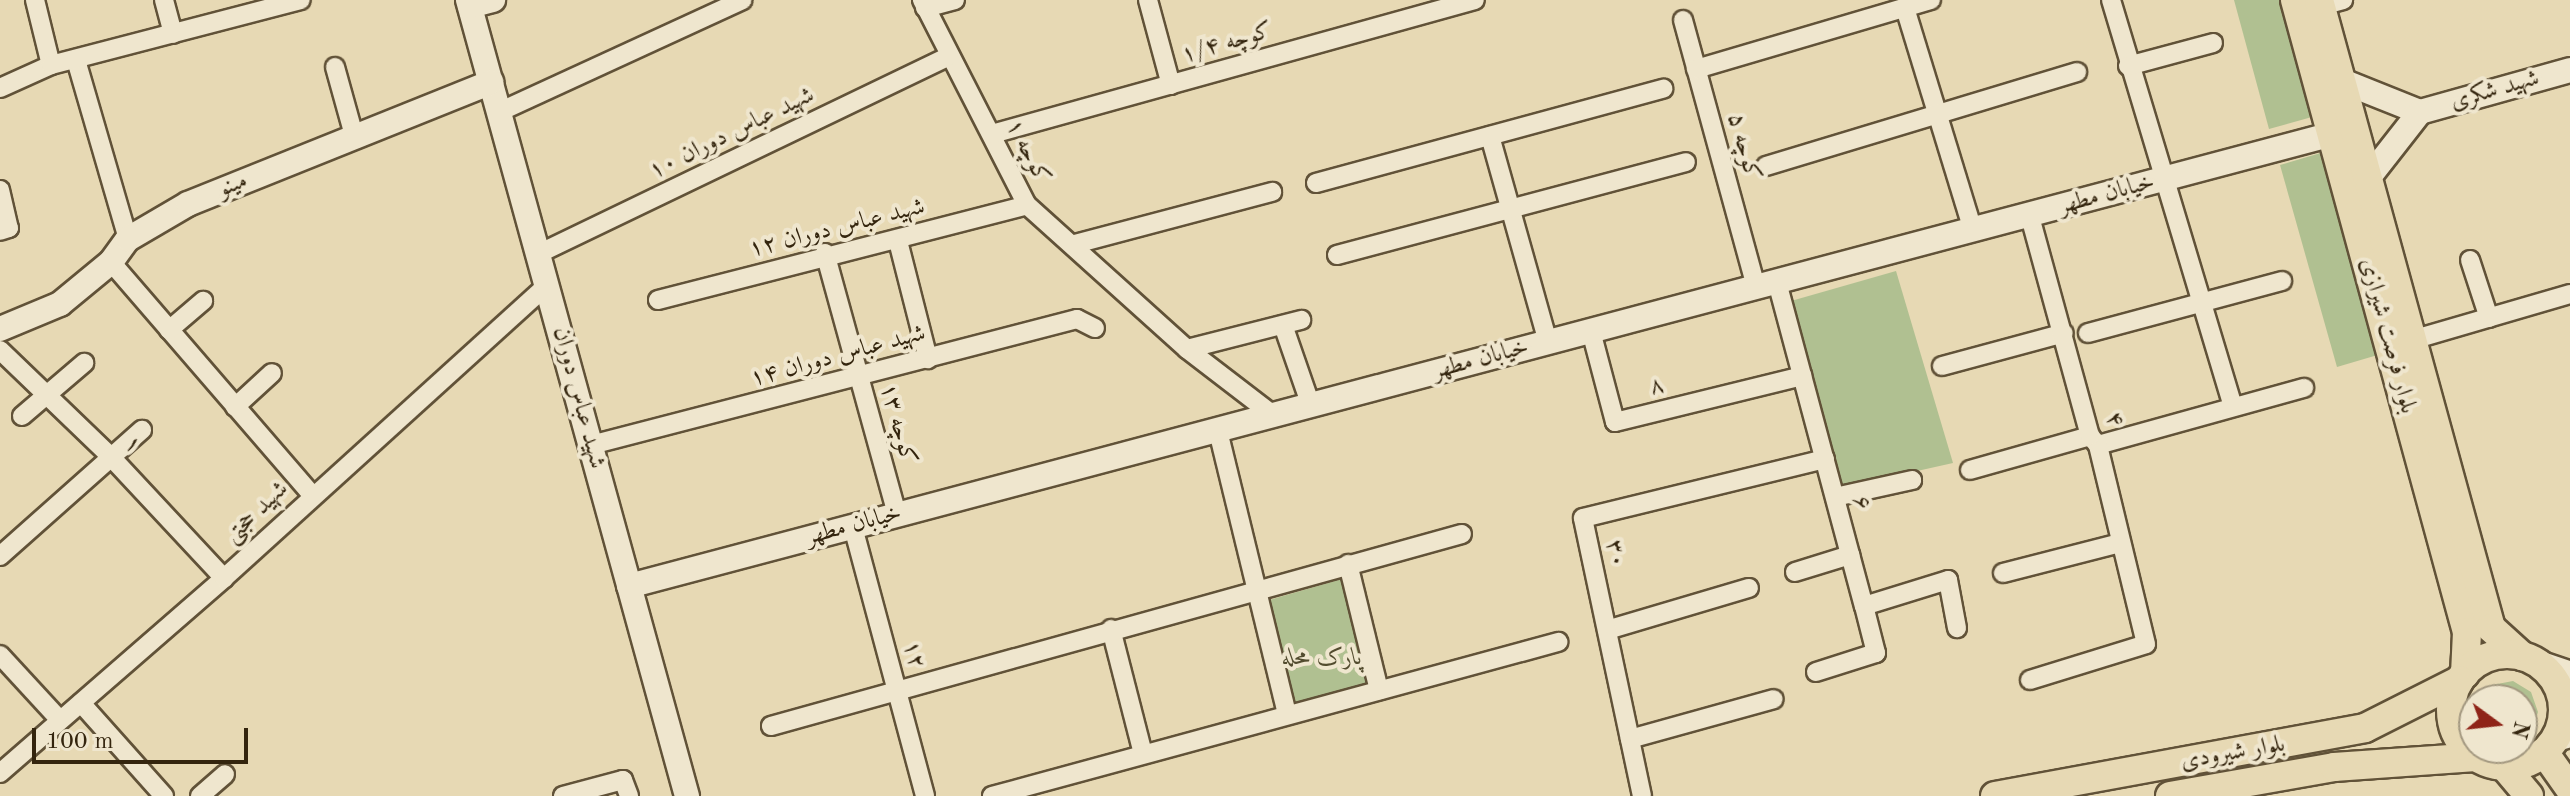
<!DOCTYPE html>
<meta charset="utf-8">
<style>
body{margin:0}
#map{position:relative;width:2570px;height:796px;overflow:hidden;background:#e7d9b4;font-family:"Old Standard TT",Amiri,serif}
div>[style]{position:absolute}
.green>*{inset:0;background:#b0c091}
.roads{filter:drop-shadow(2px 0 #615238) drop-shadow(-2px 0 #615238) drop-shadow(0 2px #615238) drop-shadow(0 -2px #615238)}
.street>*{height:18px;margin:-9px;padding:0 9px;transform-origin:9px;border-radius:9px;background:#efe6ce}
.secondary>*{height:24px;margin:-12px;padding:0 12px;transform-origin:12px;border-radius:12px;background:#efe6ce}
.primary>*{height:28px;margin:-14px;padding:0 14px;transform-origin:14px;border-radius:14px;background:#e7d9b4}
.primary>.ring{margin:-14px;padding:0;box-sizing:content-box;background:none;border:28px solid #e7d9b4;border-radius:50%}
span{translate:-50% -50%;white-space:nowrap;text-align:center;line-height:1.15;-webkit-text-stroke:8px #efe6ce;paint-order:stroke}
.street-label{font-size:24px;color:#34250e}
.park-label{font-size:24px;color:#534c2f;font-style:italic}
.north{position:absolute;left:2458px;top:684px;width:80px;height:80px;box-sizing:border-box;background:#efe6ce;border:2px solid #a49981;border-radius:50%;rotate:105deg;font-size:22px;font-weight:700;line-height:32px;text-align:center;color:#34250e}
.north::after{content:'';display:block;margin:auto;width:28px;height:36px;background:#8f2418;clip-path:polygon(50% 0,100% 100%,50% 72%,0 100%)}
.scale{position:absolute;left:32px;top:728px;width:216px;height:36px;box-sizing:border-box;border:4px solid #34250e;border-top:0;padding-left:10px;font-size:24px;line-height:28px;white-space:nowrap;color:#34250e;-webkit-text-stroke:6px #efe6ce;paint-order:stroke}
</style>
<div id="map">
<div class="green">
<div style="clip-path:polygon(2234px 0,2288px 0,2319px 115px,2269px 129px)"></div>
<div style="clip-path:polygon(2324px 152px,2381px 354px,2337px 367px,2280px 165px)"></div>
<div style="clip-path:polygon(1896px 271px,1953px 463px,1841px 488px,1791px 301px)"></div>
<div style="clip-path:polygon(1342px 579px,1370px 690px,1295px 709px,1269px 600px)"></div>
<div style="clip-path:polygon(2513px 681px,2531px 692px,2538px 712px,2532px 731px,2522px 740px,2522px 700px,2477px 700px,2492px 685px)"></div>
</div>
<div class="roads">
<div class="street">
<div style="left:35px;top:0;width:67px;rotate:76.2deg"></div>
<div style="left:164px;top:0;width:35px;rotate:75deg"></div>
<div style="left:922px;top:0;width:230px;rotate:62.9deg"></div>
<div style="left:1027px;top:205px;width:215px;rotate:42deg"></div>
<div style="left:1187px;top:349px;width:108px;rotate:37.5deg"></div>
<div style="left:1148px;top:0;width:88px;rotate:74.9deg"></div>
<div style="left:2111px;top:0;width:424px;rotate:73.3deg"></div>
<div style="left:2321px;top:6px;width:23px;rotate:-15deg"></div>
<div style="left:925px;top:8px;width:31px;rotate:-15deg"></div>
<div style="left:1905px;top:8px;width:232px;rotate:73deg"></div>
<div style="left:1683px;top:20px;width:277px;rotate:74.7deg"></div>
<div style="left:76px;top:60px;width:186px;rotate:73.8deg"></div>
<div style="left:2128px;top:66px;width:88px;rotate:-15.1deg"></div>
<div style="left:335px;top:67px;width:75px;rotate:74.5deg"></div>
<div style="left:1696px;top:69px;width:245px;rotate:-16.4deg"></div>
<div style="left:0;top:88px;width:56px;rotate:-24.3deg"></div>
<div style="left:51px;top:65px;width:258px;rotate:-14.6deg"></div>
<div style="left:499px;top:112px;width:268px;rotate:-24.7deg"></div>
<div style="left:992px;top:134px;width:501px;rotate:-15.51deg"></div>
<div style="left:1490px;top:136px;width:214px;rotate:74.3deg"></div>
<div style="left:1766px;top:166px;width:325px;rotate:-16.8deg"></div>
<div style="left:1316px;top:183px;width:360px;rotate:-15.2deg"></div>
<div style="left:0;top:190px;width:39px;rotate:77deg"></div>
<div style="left:9px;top:228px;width:9px;rotate:162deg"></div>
<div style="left:898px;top:241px;width:122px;rotate:75.7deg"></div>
<div style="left:1075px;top:244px;width:204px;rotate:-14.8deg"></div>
<div style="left:825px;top:253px;width:272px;rotate:74.6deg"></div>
<div style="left:538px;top:254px;width:454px;rotate:-25.7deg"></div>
<div style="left:1337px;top:255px;width:361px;rotate:-14.9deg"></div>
<div style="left:2470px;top:260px;width:61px;rotate:71.9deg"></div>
<div style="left:111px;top:262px;width:306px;rotate:49.2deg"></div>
<div style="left:1777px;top:282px;width:335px;rotate:75deg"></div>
<div style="left:1864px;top:606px;width:88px;rotate:-17.2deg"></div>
<div style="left:1948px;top:580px;width:49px;rotate:79.4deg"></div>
<div style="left:658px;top:300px;width:381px;rotate:-14.4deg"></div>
<div style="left:1283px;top:325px;width:86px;rotate:70.9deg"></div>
<div style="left:169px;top:330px;width:45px;rotate:-40.5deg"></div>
<div style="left:1591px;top:331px;width:94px;rotate:75.2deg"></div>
<div style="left:1615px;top:422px;width:193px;rotate:-13.8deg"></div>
<div style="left:2088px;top:333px;width:201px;rotate:-15deg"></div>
<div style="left:2412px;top:340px;width:165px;rotate:-16.2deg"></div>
<div style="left:1187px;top:349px;width:118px;rotate:-14.3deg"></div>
<div style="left:0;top:350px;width:154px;rotate:43.9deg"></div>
<div style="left:111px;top:457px;width:166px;rotate:47deg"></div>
<div style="left:1942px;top:366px;width:126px;rotate:-15.1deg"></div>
<div style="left:235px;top:407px;width:50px;rotate:-42.6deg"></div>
<div style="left:22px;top:416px;width:82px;rotate:-40.5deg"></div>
<div style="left:1218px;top:431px;width:292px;rotate:76.3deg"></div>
<div style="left:591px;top:445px;width:502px;rotate:-14.53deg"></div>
<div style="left:1077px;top:319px;width:20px;rotate:27deg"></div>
<div style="left:2098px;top:445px;width:214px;rotate:-15.5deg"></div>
<div style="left:1970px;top:470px;width:125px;rotate:-15.8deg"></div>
<div style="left:1835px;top:497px;width:79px;rotate:-12.4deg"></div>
<div style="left:853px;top:527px;width:278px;rotate:75deg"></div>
<div style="left:0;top:556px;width:190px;rotate:-41.6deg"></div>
<div style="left:1348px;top:564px;width:130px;rotate:76.2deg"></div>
<div style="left:1795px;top:572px;width:58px;rotate:-17.2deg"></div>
<div style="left:2003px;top:573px;width:121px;rotate:-14.4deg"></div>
<div style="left:1111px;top:629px;width:129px;rotate:75.6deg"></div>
<div style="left:1607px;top:630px;width:148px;rotate:-16.5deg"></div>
<div style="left:0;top:655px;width:88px;rotate:47.3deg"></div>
<div style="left:1816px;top:672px;width:63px;rotate:-17.6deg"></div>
<div style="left:1876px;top:653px;width:49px;rotate:-104.3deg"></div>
<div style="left:2030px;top:680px;width:121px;rotate:-17.2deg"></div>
<div style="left:2146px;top:644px;width:205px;rotate:-103.6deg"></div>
<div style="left:2098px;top:445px;width:12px;rotate:-132deg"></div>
<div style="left:2090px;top:436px;width:228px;rotate:-105.3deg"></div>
<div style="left:81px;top:703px;width:125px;rotate:48.3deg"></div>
<div style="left:771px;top:726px;width:717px;rotate:-15.53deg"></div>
<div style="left:1630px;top:739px;width:149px;rotate:-15.5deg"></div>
<div style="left:0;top:773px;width:297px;rotate:-41deg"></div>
<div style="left:224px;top:578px;width:436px;rotate:-42.2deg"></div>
<div style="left:200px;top:796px;width:33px;rotate:-41deg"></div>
<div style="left:563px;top:796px;width:62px;rotate:-14.9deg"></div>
<div style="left:623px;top:780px;width:17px;rotate:69deg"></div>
<div style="left:992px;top:796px;width:587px;rotate:-15.22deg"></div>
<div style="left:1642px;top:796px;width:284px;rotate:-102deg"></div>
<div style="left:1583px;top:518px;width:249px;rotate:-13.7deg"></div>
</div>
<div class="secondary">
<div style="left:468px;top:0;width:826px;rotate:74.62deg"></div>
<div style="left:470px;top:6px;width:24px;rotate:-15deg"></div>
<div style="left:2342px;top:81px;width:84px;rotate:21.7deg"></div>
<div style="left:2420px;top:112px;width:156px;rotate:-15.6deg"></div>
<div style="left:2369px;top:177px;width:83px;rotate:-51.9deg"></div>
<div style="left:0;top:329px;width:65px;rotate:-22.6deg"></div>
<div style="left:60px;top:304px;width:66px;rotate:-39.5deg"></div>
<div style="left:111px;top:262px;width:29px;rotate:-54deg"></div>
<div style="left:128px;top:239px;width:69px;rotate:-30.3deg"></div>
<div style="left:188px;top:204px;width:327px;rotate:-21.9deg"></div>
<div style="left:629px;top:586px;width:1762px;rotate:-14.86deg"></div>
<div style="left:2536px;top:662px;width:36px;rotate:19deg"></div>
<div style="left:2553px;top:740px;width:18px;rotate:-16deg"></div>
</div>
<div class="primary">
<div style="left:2295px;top:0;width:655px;rotate:74.78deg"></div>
<div style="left:2467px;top:632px;width:42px;rotate:92.7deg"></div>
<div style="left:2319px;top:0;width:651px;rotate:74.68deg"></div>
<div style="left:2491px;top:628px;width:42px;rotate:42.1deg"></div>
<div class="ring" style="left:2451px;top:654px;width:84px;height:84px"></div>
<div style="left:2544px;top:752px;width:45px;rotate:54.9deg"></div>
<div style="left:2504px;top:766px;width:39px;rotate:50deg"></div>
<div style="left:1995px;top:796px;width:376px;rotate:-10.4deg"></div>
<div style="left:2365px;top:728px;width:106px;rotate:-26.8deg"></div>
<div style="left:2170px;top:796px;width:167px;rotate:-10deg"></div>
<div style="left:2334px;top:767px;width:142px;rotate:-4deg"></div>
</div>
</div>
<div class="street-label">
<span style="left:1227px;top:44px;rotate:-16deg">کوچه ۱/۴</span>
<span style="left:2495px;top:91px;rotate:-16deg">شهید شکری</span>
<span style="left:732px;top:134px;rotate:-26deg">شهید عباس دوران ۱۰</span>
<span style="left:1743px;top:147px;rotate:75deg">کوچه ۵</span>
<span style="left:1027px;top:152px;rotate:63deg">کوچه ۱</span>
<span style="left:233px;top:186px;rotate:-22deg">مینو</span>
<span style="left:2107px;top:195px;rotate:-15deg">خیابان مطهر</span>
<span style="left:837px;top:229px;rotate:-14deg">شهید عباس دوران ۱۲</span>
<span style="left:2387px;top:336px;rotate:75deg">بلوار فرصت شیرازی</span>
<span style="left:838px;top:357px;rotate:-15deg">شهید عباس دوران ۱۴</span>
<span style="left:1481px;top:360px;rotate:-15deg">خیابان مطهر</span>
<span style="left:1657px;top:387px;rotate:-14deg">۸</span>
<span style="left:578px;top:398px;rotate:75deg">شهید عباس دوران</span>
<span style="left:2113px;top:420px;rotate:67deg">۴</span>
<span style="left:897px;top:424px;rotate:75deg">کوچه ۱۳</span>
<span style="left:132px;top:445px;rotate:45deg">۱</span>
<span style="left:1861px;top:503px;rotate:75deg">۶</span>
<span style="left:257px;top:513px;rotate:-44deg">شهید حجتی</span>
<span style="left:854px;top:526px;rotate:-15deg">خیابان مطهر</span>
<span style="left:1615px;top:554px;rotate:78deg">۳۰</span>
<span style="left:913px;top:655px;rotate:75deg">۱۲</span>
<span style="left:2233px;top:754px;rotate:-10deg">بلوار شیرودی</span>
</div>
<div class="park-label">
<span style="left:1322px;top:659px">پارک محله</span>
</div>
<div class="north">N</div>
<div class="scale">100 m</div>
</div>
